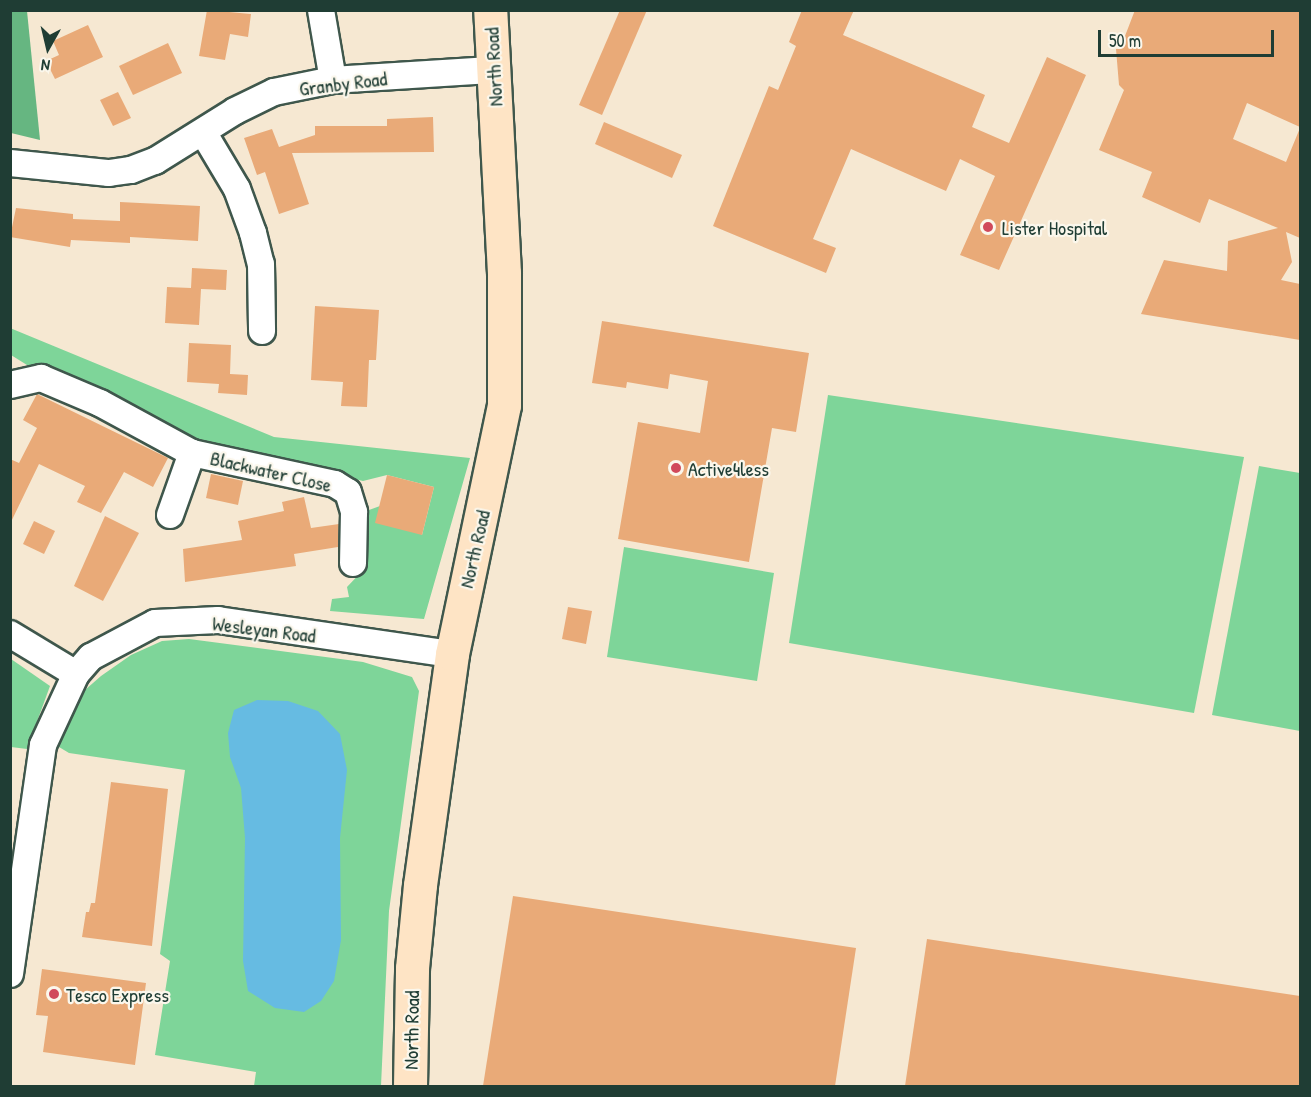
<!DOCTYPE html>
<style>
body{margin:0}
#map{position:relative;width:1311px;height:1097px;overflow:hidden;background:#f6e8d2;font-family:"Patrick Hand",sans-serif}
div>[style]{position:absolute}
.green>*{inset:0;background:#7ed599}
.forest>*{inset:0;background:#66b681}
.water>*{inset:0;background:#66bbe2}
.building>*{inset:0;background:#e9aa78}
.roads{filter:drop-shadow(2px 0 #3f574c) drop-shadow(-2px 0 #3f574c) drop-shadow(0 2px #3f574c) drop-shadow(0 -2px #3f574c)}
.street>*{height:26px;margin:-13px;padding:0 13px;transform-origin:13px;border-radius:13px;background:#fff}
.secondary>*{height:33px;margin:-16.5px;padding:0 16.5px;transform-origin:16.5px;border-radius:16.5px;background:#fee4c5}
.dots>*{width:16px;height:16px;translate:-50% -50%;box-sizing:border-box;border:3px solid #fbf7ec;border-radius:50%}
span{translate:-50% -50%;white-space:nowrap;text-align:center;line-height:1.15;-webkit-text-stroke:4.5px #fbf7ec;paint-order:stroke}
.street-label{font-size:20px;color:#1f3d34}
.poi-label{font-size:20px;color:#1f3d34}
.left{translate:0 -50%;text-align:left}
.frame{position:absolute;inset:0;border:12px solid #1f3d34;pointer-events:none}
.north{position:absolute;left:18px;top:18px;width:60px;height:60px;-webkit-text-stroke:4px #fbf7ec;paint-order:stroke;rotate:188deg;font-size:16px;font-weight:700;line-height:24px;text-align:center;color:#1f3d34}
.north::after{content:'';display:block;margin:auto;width:21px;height:27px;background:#1f3d34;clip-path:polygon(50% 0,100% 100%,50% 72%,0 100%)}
.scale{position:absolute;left:1098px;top:30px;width:176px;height:27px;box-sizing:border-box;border:3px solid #1f3d34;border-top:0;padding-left:8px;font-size:18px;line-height:21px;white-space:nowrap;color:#1f3d34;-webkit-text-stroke:4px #fbf7ec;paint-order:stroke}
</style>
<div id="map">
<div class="green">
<div style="clip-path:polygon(10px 328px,274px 437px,470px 458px,424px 619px,330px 611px,332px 599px,349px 597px,347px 587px,367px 566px,369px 510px,380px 506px,422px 535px,434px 487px,387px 475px,363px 481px,201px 444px,35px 370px,11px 355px)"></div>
<div style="clip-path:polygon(828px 395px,1244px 457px,1194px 713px,789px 643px)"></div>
<div style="clip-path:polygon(1259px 466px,1300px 473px,1300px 731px,1212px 715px)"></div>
<div style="clip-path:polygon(624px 547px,774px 573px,757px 681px,607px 657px)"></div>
<div style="clip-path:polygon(189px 639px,363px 662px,412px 677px,419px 691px,389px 911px,381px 1086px,254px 1086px,256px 1072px,155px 1055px,170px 961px,160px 954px,185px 770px,69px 753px,59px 747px,57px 740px,85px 690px,101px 676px,131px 655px,162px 641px)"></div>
<div style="clip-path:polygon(11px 659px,50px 686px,27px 749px,11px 747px)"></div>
</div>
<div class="forest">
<div style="clip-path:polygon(11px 10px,27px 11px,40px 140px,11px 133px)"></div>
</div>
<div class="water">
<div style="clip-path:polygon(257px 700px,288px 701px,318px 711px,340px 734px,347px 770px,340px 838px,341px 940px,334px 981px,321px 1001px,304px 1012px,275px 1008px,248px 991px,243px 961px,245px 838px,241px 788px,230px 757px,228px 733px,234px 710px)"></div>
</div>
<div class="building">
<div style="clip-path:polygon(207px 10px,251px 14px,248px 37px,230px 34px,225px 60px,199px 56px)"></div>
<div style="clip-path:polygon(620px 10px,647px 10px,602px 115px,579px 105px)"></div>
<div style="clip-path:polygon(802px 10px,854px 10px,843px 35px,985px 95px,972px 127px,1009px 143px,1047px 57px,1086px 75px,999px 270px,960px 255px,995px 176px,960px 159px,946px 191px,851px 149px,813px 239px,836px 248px,826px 273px,713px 226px,769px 86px,778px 90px,796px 46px,789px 42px)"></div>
<div style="clip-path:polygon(1135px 10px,1300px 10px,1300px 127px,1247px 103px,1233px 139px,1286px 162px,1300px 128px,1300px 238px,1286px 232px,1292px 262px,1281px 280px,1300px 284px,1300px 340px,1141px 314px,1164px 260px,1227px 271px,1228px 241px,1278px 228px,1209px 199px,1200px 223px,1142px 197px,1152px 172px,1099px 150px,1124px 90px,1119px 85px,1116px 49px,1120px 49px)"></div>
<div style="clip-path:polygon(88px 25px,103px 57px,55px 79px,46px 61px,59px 55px,53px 41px)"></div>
<div style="clip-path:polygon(168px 43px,182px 73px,133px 95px,119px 66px)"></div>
<div style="clip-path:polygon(118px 92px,131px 118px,113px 126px,100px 100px)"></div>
<div style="clip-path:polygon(433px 117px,434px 152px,292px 153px,309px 204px,279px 214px,265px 172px,257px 175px,244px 138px,272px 129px,279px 147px,315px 135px,315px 126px,387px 126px,387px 119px)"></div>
<div style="clip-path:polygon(604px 122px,682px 155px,672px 178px,595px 144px)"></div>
<div style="clip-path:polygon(120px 202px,200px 206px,198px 241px,130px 237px,130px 243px,71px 240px,70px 247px,10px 237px,16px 208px,73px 214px,73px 219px,120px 221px)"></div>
<div style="clip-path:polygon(192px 268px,227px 270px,226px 290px,201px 289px,199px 325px,165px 323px,167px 287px,191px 288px)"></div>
<div style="clip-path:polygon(315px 306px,379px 310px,376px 360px,369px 360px,367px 407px,341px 406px,343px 382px,311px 380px)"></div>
<div style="clip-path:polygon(602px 321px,809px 353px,796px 432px,772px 428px,749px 562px,618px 539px,638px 422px,700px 433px,708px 381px,670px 374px,668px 389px,627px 382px,626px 388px,592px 383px)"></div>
<div style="clip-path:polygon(189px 343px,231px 345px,230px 374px,248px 375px,247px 395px,218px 393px,219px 384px,187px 382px)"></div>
<div style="clip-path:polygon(37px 394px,168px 458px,153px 487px,124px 472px,101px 513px,77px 502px,85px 486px,39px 464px,10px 524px,10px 459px,19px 463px,37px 428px,23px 420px)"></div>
<div style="clip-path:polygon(211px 474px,243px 481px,238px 505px,206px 498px)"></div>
<div style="clip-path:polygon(387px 475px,434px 487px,422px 535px,375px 523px)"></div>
<div style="clip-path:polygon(304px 497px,311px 528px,339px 524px,338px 547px,294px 554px,296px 566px,185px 582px,183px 549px,242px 540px,238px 521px,284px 511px,282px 502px)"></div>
<div style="clip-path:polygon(105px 516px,139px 533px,103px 601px,74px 586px)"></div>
<div style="clip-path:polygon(34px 521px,55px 531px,44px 554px,23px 544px)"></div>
<div style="clip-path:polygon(568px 607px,592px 611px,586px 644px,562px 639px)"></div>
<div style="clip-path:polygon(111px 782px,168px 789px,152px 946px,82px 937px,86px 912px,89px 912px,91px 903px,95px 903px)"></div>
<div style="clip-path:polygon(513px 896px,856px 948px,835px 1086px,483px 1086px)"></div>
<div style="clip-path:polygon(927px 939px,1300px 996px,1300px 1086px,905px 1086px)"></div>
<div style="clip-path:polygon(42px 969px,146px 983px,135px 1065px,43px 1052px,48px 1016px,36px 1015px)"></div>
</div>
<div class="roads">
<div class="street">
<div style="left:321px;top:10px;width:71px;rotate:80.3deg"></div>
<div style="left:203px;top:132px;width:66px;rotate:59.2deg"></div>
<div style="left:237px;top:189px;width:47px;rotate:70deg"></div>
<div style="left:253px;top:233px;width:32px;rotate:76deg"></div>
<div style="left:261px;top:264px;width:67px;rotate:89.1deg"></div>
<div style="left:10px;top:163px;width:100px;rotate:5.8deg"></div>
<div style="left:109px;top:173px;width:22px;rotate:-8deg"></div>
<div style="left:131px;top:170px;width:26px;rotate:-21deg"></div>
<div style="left:155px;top:161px;width:94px;rotate:-32deg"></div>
<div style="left:235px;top:111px;width:43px;rotate:-26deg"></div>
<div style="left:274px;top:92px;width:60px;rotate:-11.5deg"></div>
<div style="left:333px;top:80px;width:161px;rotate:-3.6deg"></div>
<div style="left:10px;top:385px;width:32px;rotate:-13deg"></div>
<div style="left:41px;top:378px;width:64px;rotate:23deg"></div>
<div style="left:100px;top:403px;width:105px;rotate:28.5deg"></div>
<div style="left:192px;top:453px;width:146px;rotate:12.2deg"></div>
<div style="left:335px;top:484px;width:15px;rotate:32deg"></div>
<div style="left:348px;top:492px;width:21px;rotate:73deg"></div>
<div style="left:354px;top:512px;width:51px;rotate:91.1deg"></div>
<div style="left:170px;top:515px;width:66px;rotate:-70.5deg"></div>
<div style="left:10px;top:634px;width:77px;rotate:31.2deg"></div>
<div style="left:10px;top:974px;width:231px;rotate:-81.8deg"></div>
<div style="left:43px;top:745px;width:78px;rotate:-65.1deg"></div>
<div style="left:76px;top:674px;width:23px;rotate:-49deg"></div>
<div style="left:91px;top:657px;width:72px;rotate:-28deg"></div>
<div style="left:155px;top:623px;width:63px;rotate:-2.7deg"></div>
<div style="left:218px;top:620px;width:236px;rotate:8.3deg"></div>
</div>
<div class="secondary">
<div style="left:410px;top:1086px;width:118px;rotate:-89deg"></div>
<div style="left:412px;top:968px;width:83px;rotate:-84.5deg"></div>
<div style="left:420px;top:885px;width:233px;rotate:-82.1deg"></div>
<div style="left:452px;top:654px;width:254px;rotate:-78.2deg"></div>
<div style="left:504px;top:405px;width:132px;rotate:-90deg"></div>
<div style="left:504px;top:273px;width:263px;rotate:-93deg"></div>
</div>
</div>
<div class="dots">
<div style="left:988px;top:227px;background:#d1495b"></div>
<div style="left:676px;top:468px;background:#d1495b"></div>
<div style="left:54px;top:994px;background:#d1495b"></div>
</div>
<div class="street-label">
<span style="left:493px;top:67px;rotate:-93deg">North Road</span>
<span style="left:343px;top:83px;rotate:-7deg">Granby Road</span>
<span style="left:271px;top:471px;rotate:13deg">Blackwater Close</span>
<span style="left:474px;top:549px;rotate:-77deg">North Road</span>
<span style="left:264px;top:629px;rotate:7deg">Wesleyan Road</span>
<span style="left:411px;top:1030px;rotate:-89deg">North Road</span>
</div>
<div class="poi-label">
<span class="left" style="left:1002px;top:227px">Lister Hospital</span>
<span class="left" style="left:688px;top:468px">Active4less</span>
<span class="left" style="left:66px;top:994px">Tesco Express</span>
</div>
<div class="frame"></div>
<div class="north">N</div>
<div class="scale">50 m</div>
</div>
